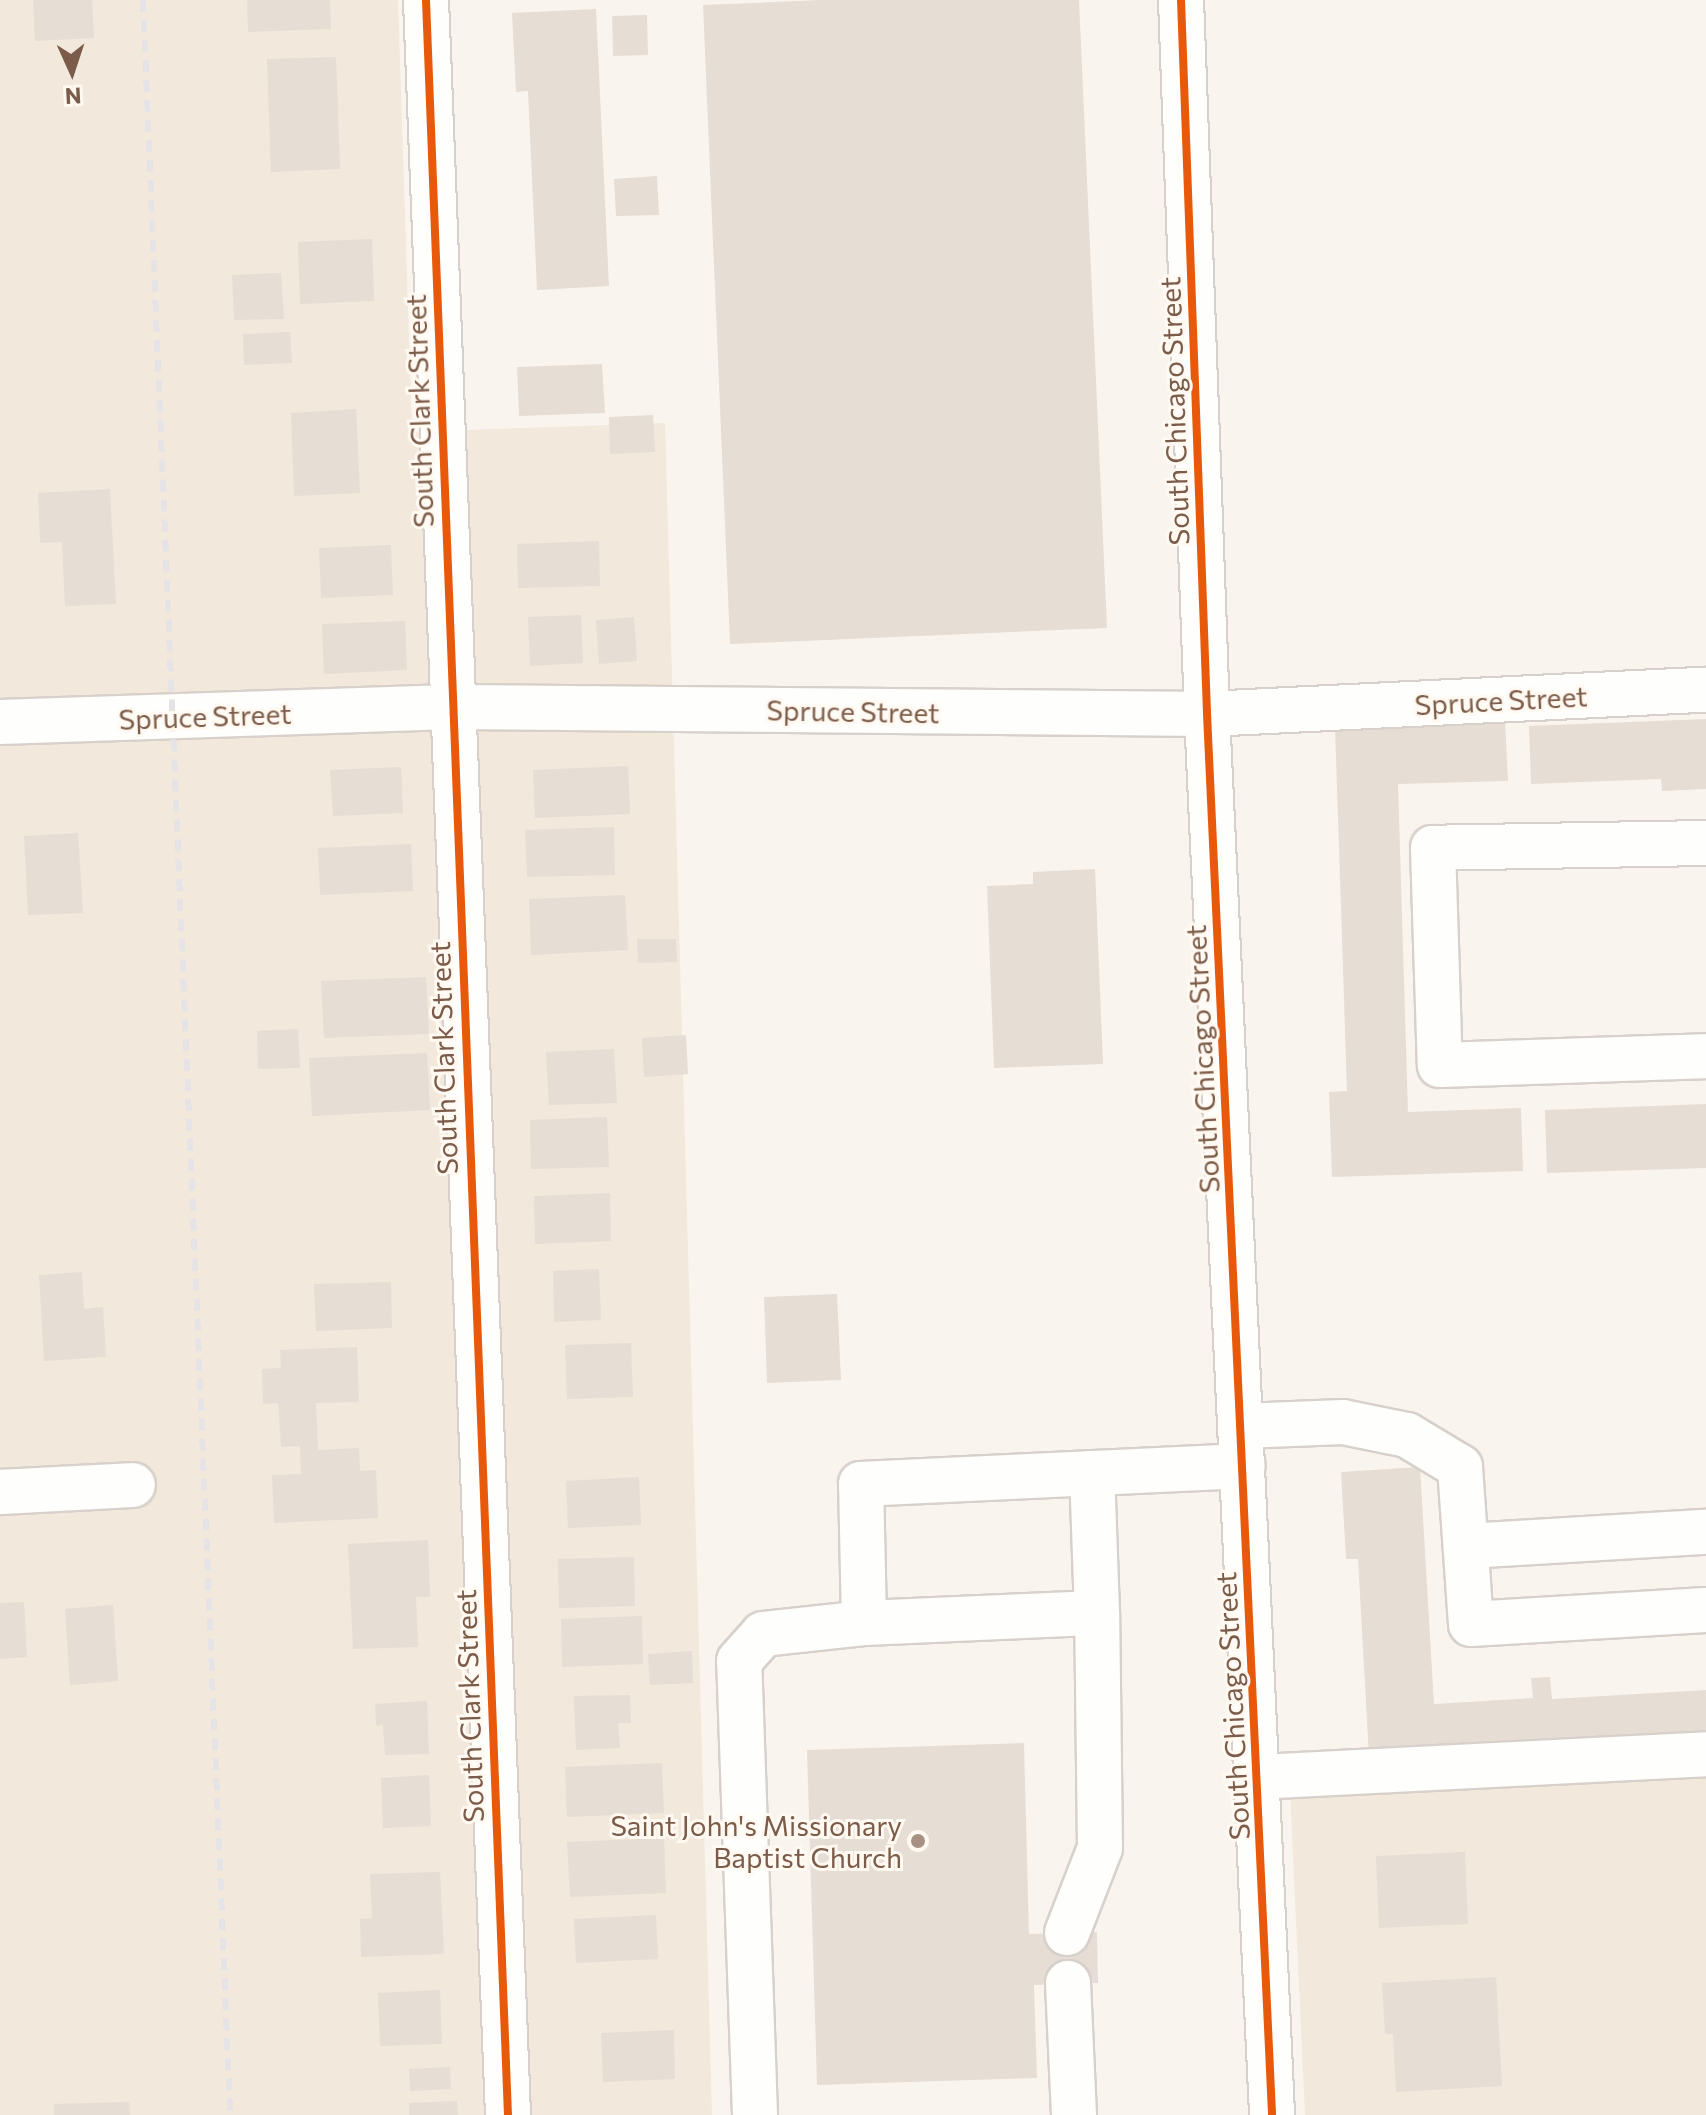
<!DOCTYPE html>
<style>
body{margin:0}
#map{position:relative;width:1706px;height:2115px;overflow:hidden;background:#f9f5ee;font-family:Commissioner,sans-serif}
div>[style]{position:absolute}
.residential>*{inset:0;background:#f2e8db}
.building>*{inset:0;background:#e6ddd5}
.roads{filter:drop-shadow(2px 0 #d8d0ca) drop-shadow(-2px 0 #d8d0ca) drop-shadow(0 2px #d8d0ca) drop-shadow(0 -2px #d8d0ca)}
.minor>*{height:44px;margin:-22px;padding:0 22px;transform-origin:22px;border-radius:22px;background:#fefefc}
.rail>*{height:6px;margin-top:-3px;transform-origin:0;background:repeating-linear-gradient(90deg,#e6e3e6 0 12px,transparent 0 20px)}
.cycleway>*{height:8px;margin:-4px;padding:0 4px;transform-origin:4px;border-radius:4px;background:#e8590c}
.dots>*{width:22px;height:22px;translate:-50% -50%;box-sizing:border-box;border:4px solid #fff9f1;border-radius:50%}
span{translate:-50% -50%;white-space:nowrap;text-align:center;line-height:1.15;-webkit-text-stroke:6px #fff9f1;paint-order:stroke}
.street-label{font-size:28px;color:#7b5b49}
.poi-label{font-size:28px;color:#7b5b49}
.right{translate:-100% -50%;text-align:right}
.north{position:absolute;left:32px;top:32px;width:80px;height:80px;-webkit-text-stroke:6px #fff9f1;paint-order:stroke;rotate:177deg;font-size:22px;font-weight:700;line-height:32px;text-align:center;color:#7b5b49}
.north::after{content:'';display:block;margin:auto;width:28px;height:36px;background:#7b5b49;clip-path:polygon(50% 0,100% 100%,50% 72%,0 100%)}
</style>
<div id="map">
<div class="residential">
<div style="clip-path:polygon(0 0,398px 0,412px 432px,665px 423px,712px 2115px,0 2115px)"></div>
<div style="clip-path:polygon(1706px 1774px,1706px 2115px,1305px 2115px,1290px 1791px)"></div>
</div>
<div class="building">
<div style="clip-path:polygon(33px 0,92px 0,94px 38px,35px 41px)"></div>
<div style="clip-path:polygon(247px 0,330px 0,331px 29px,248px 32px)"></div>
<div style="clip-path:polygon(820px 0,1079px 0,1107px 628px,730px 644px,703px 5px)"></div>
<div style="clip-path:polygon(596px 9px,609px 286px,537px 290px,528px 91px,516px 92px,512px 13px)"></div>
<div style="clip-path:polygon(647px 15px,648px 55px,613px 56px,612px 16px)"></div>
<div style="clip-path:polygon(336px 57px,340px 169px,271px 172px,267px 59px)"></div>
<div style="clip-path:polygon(657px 176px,659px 215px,616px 216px,614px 179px)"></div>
<div style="clip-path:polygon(372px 239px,374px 301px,300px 304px,298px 242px)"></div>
<div style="clip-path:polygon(281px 273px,284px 319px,234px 320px,232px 275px)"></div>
<div style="clip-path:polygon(290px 332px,292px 363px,244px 365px,243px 334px)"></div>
<div style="clip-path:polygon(602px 364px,605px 413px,519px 416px,517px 367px)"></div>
<div style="clip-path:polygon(356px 409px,360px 493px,294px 496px,291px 413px)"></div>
<div style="clip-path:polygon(653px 415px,655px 452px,610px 454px,609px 417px)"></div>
<div style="clip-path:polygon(110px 489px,116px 604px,65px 606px,62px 542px,40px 543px,38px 493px)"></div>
<div style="clip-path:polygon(599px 541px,600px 586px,518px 588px,517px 544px)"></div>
<div style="clip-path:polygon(391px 545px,393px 595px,321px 598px,319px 548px)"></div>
<div style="clip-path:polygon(581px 615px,583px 663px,530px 666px,528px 617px)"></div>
<div style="clip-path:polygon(634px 617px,637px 661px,599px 664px,596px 620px)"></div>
<div style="clip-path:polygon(405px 621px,407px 670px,324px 674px,322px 624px)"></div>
<div style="clip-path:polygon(1706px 719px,1706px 789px,1662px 791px,1661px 779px,1531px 784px,1529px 726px)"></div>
<div style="clip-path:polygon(1505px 721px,1508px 781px,1398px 784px,1408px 1112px,1521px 1108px,1523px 1171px,1332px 1177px,1329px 1092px,1347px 1091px,1335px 727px)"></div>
<div style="clip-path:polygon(628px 766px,630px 814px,535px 818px,533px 770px)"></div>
<div style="clip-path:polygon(401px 767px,403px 813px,333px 816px,330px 770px)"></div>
<div style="clip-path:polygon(614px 827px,615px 875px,527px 877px,525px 830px)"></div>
<div style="clip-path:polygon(78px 833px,83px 913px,28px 915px,24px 836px)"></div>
<div style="clip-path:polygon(411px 844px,413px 891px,320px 895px,318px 848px)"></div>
<div style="clip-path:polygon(1095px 869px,1103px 1064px,994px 1068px,987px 886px,1033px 884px,1033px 872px)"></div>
<div style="clip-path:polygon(625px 895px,628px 950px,531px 955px,529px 899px)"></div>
<div style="clip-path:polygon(637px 939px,676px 939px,677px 962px,638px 963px)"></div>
<div style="clip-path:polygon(426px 977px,429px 1034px,324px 1038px,321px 981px)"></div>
<div style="clip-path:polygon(298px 1029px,300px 1068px,258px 1069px,257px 1031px)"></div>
<div style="clip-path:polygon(686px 1035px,688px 1074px,644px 1077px,642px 1038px)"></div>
<div style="clip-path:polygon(614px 1049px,617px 1103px,549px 1105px,546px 1052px)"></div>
<div style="clip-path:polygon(427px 1053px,430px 1110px,312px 1116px,309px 1058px)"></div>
<div style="clip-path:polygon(1706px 1104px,1706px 1168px,1547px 1173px,1545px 1110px)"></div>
<div style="clip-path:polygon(607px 1117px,609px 1167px,531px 1169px,530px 1120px)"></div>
<div style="clip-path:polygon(610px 1193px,611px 1241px,535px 1244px,534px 1196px)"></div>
<div style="clip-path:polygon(599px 1269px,601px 1320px,554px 1322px,553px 1271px)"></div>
<div style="clip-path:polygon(82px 1272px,84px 1309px,103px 1307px,106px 1357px,44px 1361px,39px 1275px)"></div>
<div style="clip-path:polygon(391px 1282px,392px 1328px,316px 1331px,314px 1284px)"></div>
<div style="clip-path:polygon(837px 1294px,841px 1380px,767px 1383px,764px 1297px)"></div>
<div style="clip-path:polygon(631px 1343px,633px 1397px,567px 1399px,565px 1345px)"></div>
<div style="clip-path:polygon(357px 1347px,359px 1402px,316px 1403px,318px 1450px,359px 1448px,360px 1471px,376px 1470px,378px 1518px,274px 1523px,272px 1475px,301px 1474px,300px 1446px,281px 1447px,278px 1403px,263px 1404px,262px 1369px,281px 1368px,280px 1350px)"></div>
<div style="clip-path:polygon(1420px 1467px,1434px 1704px,1533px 1698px,1531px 1678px,1550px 1677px,1552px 1699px,1706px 1690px,1706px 1738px,1369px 1757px,1358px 1559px,1346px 1559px,1341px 1472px)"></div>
<div style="clip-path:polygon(639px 1477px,641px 1525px,568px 1528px,566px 1481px)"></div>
<div style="clip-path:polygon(428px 1540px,430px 1597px,416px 1597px,418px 1647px,353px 1649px,348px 1544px)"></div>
<div style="clip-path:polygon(634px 1557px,635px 1606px,559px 1608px,558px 1559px)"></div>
<div style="clip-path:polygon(24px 1602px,27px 1657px,0 1659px,0 1603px)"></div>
<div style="clip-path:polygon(113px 1605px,118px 1681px,70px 1685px,65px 1609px)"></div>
<div style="clip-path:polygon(642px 1616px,643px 1664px,562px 1667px,561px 1619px)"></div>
<div style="clip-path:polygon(692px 1651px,693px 1683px,650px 1685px,648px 1654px)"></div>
<div style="clip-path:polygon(630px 1695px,631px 1723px,618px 1723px,620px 1748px,576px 1750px,574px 1696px)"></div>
<div style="clip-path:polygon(427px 1701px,429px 1754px,385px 1755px,383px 1725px,376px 1726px,375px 1704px)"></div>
<div style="clip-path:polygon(1024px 1743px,1029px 1934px,1097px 1932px,1098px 1983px,1034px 1985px,1037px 2078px,817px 2085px,807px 1750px)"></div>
<div style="clip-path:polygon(662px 1763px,664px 1813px,567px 1817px,565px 1767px)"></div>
<div style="clip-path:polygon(429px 1775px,431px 1826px,383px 1828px,381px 1778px)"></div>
<div style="clip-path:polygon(664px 1838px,666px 1893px,570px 1897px,567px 1842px)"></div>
<div style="clip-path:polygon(1465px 1852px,1468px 1924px,1379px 1928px,1376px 1856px)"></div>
<div style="clip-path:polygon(440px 1872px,444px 1954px,361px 1957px,360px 1919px,372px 1918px,370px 1874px)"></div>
<div style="clip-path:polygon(656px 1915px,658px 1959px,576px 1963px,574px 1919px)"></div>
<div style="clip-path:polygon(1496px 1977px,1502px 2086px,1396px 2092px,1393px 2034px,1385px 2034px,1382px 1983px)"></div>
<div style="clip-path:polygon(440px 1990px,442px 2044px,380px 2046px,378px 1993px)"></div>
<div style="clip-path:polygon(674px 2030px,675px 2079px,603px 2082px,601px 2033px)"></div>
<div style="clip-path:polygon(450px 2067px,451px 2089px,410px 2091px,409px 2069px)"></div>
<div style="clip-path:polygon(457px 2101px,458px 2115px,409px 2115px,409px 2103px)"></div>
<div style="clip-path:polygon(129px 2102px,130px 2115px,54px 2115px,54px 2104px)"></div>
</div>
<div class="roads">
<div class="minor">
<div style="left:426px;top:0;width:2117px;rotate:87.78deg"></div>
<div style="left:1181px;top:0;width:714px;rotate:87.91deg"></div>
<div style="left:1207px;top:714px;width:1403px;rotate:87.34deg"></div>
<div style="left:0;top:722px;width:451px;rotate:-1.9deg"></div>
<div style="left:451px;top:707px;width:756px;rotate:0.53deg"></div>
<div style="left:1207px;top:714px;width:500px;rotate:-2.8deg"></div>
<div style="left:1706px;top:843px;width:273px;rotate:179deg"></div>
<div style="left:1433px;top:848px;width:217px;rotate:88.2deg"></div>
<div style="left:1440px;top:1065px;width:266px;rotate:-1.9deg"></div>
<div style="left:1241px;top:1426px;width:102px;rotate:-2.2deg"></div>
<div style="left:1343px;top:1422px;width:65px;rotate:11.5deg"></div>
<div style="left:1407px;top:1435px;width:62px;rotate:31.1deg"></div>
<div style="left:1460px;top:1467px;width:157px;rotate:86deg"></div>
<div style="left:1471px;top:1624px;width:235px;rotate:-3.4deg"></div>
<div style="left:0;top:1492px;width:133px;rotate:-3deg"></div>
<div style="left:1467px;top:1546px;width:239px;rotate:-3.4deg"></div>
<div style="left:864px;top:1623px;width:233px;rotate:-2.5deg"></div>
<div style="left:1097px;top:1613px;width:140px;rotate:-92deg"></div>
<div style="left:1257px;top:1777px;width:450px;rotate:-2.9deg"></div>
<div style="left:1067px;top:1933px;width:91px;rotate:-68.8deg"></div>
<div style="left:1100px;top:1848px;width:235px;rotate:-90.7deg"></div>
<div style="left:1068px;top:1983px;width:132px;rotate:87.4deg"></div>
<div style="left:755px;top:2115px;width:454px;rotate:-92deg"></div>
<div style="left:739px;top:1661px;width:36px;rotate:-48deg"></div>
<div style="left:763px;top:1634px;width:102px;rotate:-6.2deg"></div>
<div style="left:864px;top:1623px;width:139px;rotate:-91.2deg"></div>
<div style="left:861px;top:1484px;width:382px;rotate:-2.7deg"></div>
</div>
</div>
<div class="rail">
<div style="left:143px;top:0;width:2117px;rotate:87.64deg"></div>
</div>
<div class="cycleway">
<div style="left:426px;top:0;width:2117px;rotate:87.78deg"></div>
<div style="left:1181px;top:0;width:714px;rotate:87.91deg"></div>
<div style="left:1207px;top:714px;width:1403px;rotate:87.34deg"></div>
</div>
<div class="dots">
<div style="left:918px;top:1841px;background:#a79183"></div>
</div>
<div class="street-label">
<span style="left:419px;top:411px;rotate:-92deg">South Clark Street</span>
<span style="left:1174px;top:411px;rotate:-92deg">South Chicago Street</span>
<span style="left:1501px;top:700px;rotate:-3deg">Spruce Street</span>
<span style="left:853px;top:711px;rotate:1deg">Spruce Street</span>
<span style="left:205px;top:716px;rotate:-2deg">Spruce Street</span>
<span style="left:443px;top:1058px;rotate:-92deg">South Clark Street</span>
<span style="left:1202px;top:1059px;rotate:-93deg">South Chicago Street</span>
<span style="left:469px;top:1706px;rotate:-92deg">South Clark Street</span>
<span style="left:1232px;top:1706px;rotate:-93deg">South Chicago Street</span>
</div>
<div class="poi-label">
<span class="right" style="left:902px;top:1841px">Saint John's Missionary<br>Baptist Church</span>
</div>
<div class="north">N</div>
</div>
